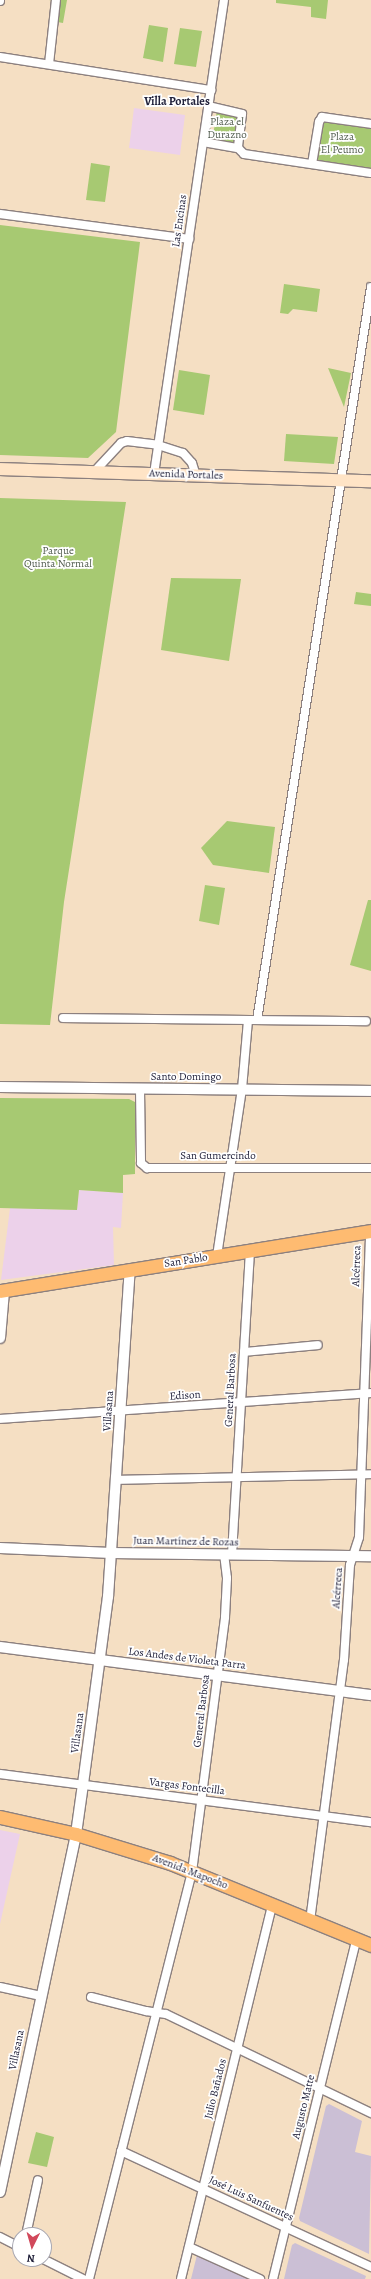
<!DOCTYPE html>
<meta charset="utf-8">
<style>
body{margin:0}
#map{position:relative;width:371px;height:2279px;overflow:hidden;background:#f5dfc3;font-family:Alegreya,serif}
div>[style]{position:absolute}
.built>*{inset:0;background:#ecd1ea}
.industrial>*{inset:0;background:#cbbfd5}
.green>*{inset:0;background:#a7c972}
.roads{filter:drop-shadow(1px 0 #8c807f) drop-shadow(-1px 0 #8c807f) drop-shadow(0 1px #8c807f) drop-shadow(0 -1px #8c807f)}
.minor>*{height:8px;margin:-4px;padding:0 4px;transform-origin:4px;border-radius:4px;background:#fff}
.tertiary>*{height:10px;margin:-5px;padding:0 5px;transform-origin:5px;border-radius:5px;background:#fff}
.secondary>*{height:12px;margin:-6px;padding:0 6px;transform-origin:6px;border-radius:6px;background:#ffe4c6}
.primary>*{height:13px;margin:-6.5px;padding:0 6.5px;transform-origin:6.5px;border-radius:6.5px;background:#febb71}
span{translate:-50% -50%;white-space:nowrap;text-align:center;line-height:1.15;-webkit-text-stroke:3.5px #fff;paint-order:stroke}
.park-label{font-size:11px;color:#515c4e}
.street-label{font-size:11px;color:#22223b}
.neighbourhood-label{font-size:12px;color:#22223b;font-weight:700}
.north{position:absolute;left:12px;top:2227px;width:40px;height:40px;box-sizing:border-box;background:#fff;border:1px solid #a7a7b1;border-radius:50%;rotate:185deg;font-size:11px;font-weight:700;line-height:16px;text-align:center;color:#22223b}
.north::after{content:'';display:block;margin:auto;width:14px;height:18px;background:#d1495b;clip-path:polygon(50% 0,100% 100%,50% 72%,0 100%)}
</style>
<div id="map">
<div class="built">
<div style="clip-path:polygon(134px 108px,185px 115px,180px 155px,129px 148px)"></div>
<div style="clip-path:polygon(79px 1190px,123px 1193px,121px 1228px,113px 1227px,114px 1265px,1px 1280px,10px 1208px,77px 1210px)"></div>
<div style="clip-path:polygon(0 1830px,20px 1834px,0 1924px)"></div>
</div>
<div class="industrial">
<div style="clip-path:polygon(329px 2104px,362px 2121px,355px 2152px,371px 2156px,369px 2254px,300px 2221px,299px 2218px,326px 2106px)"></div>
<div style="clip-path:polygon(295px 2243px,366px 2276px,365px 2279px,284px 2279px,292px 2245px)"></div>
<div style="clip-path:polygon(197px 2255px,248px 2279px,191px 2279px)"></div>
</div>
<div class="green">
<div style="clip-path:polygon(49px 0,67px 0,63px 23px,52px 21px,54px 1px)"></div>
<div style="clip-path:polygon(276px 0,328px 0,326px 19px,311px 17px,311px 7px,276px 3px)"></div>
<div style="clip-path:polygon(149px 25px,168px 28px,163px 62px,143px 58px)"></div>
<div style="clip-path:polygon(180px 28px,202px 31px,196px 67px,174px 64px)"></div>
<div style="clip-path:polygon(217px 110px,241px 116px,237px 145px,212px 142px)"></div>
<div style="clip-path:polygon(325px 119px,371px 126px,371px 172px,319px 164px,315px 159px,320px 122px)"></div>
<div style="clip-path:polygon(91px 163px,110px 166px,105px 202px,86px 200px)"></div>
<div style="clip-path:polygon(0 225px,140px 242px,116px 432px,88px 458px,0 455px)"></div>
<div style="clip-path:polygon(284px 284px,320px 289px,317px 312px,293px 309px,288px 314px,280px 313px)"></div>
<div style="clip-path:polygon(328px 368px,351px 373px,344px 407px)"></div>
<div style="clip-path:polygon(179px 370px,210px 375px,204px 415px,173px 410px)"></div>
<div style="clip-path:polygon(286px 434px,338px 437px,334px 464px,284px 461px)"></div>
<div style="clip-path:polygon(0 498px,126px 502px,64px 902px,50px 1025px,0 1024px)"></div>
<div style="clip-path:polygon(171px 578px,241px 579px,229px 661px,161px 650px)"></div>
<div style="clip-path:polygon(356px 592px,371px 594px,371px 606px,354px 604px)"></div>
<div style="clip-path:polygon(227px 821px,275px 827px,269px 873px,213px 865px,201px 848px)"></div>
<div style="clip-path:polygon(205px 885px,225px 888px,219px 925px,199px 921px)"></div>
<div style="clip-path:polygon(368px 900px,371px 900px,371px 971px,350px 965px)"></div>
<div style="clip-path:polygon(0 1098px,129px 1099px,135px 1102px,135px 1174px,123px 1175px,123px 1193px,79px 1190px,77px 1210px,0 1208px)"></div>
<div style="clip-path:polygon(36px 2132px,54px 2137px,47px 2167px,28px 2163px)"></div>
</div>
<div class="roads">
<div class="minor">
<div style="left:0;top:1px;width:1px;rotate:-90deg"></div>
<div style="left:0;top:57px;width:214px;rotate:8.9deg"></div>
<div style="left:49px;top:64px;width:64px;rotate:-83.8deg"></div>
<div style="left:208px;top:106px;width:35px;rotate:13deg"></div>
<div style="left:242px;top:114px;width:34px;rotate:97deg"></div>
<div style="left:203px;top:142px;width:36px;rotate:10deg"></div>
<div style="left:238px;top:148px;width:8px;rotate:45deg"></div>
<div style="left:244px;top:154px;width:128px;rotate:8.5deg"></div>
<div style="left:312px;top:164px;width:43px;rotate:-80.5deg"></div>
<div style="left:319px;top:122px;width:6px;rotate:-59deg"></div>
<div style="left:322px;top:117px;width:49px;rotate:8.1deg"></div>
<div style="left:0;top:214px;width:191px;rotate:7.5deg"></div>
<div style="left:94px;top:472px;width:40px;rotate:-47deg"></div>
<div style="left:121px;top:443px;width:6px;rotate:-18deg"></div>
<div style="left:127px;top:441px;width:31px;rotate:7deg"></div>
<div style="left:158px;top:445px;width:26px;rotate:18deg"></div>
<div style="left:183px;top:453px;width:13px;rotate:48deg"></div>
<div style="left:192px;top:463px;width:14px;rotate:73deg"></div>
<div style="left:154px;top:474px;width:479px;rotate:-81.6deg"></div>
<div style="left:63px;top:1018px;width:303px;rotate:0.6deg"></div>
<div style="left:257px;top:1020px;width:742px;rotate:-81.16deg"></div>
<div style="left:140px;top:1089px;width:74px;rotate:89.2deg"></div>
<div style="left:141px;top:1163px;width:8px;rotate:40deg"></div>
<div style="left:147px;top:1168px;width:224px"></div>
<div style="left:217px;top:1256px;width:169px;rotate:-81.5deg"></div>
<div style="left:242px;top:1089px;width:69px;rotate:-85deg"></div>
<div style="left:244px;top:1352px;width:74px;rotate:-5.4deg"></div>
<div style="left:0;top:1419px;width:372px;rotate:-4deg"></div>
<div style="left:116px;top:1480px;width:255px;rotate:-1.3deg"></div>
<div style="left:232px;top:1554px;width:304px;rotate:-86.6deg"></div>
<div style="left:0;top:1774px;width:374px;rotate:7.4deg"></div>
<div style="left:310px;top:1921px;width:263px;rotate:-82.6deg"></div>
<div style="left:344px;top:1660px;width:95px;rotate:-86.4deg"></div>
<div style="left:350px;top:1565px;width:29px;rotate:-72deg"></div>
<div style="left:359px;top:1537px;width:306px;rotate:-87.9deg"></div>
<div style="left:0;top:1987px;width:42px;rotate:12.4deg"></div>
<div style="left:91px;top:1997px;width:57px;rotate:14.3deg"></div>
<div style="left:146px;top:2011px;width:20px;rotate:9deg"></div>
<div style="left:166px;top:2014px;width:228px;rotate:25.8deg"></div>
<div style="left:121px;top:2151px;width:276px;rotate:24.9deg"></div>
<div style="left:26px;top:2235px;width:56px;rotate:-77.7deg"></div>
<div style="left:0;top:2237px;width:22px;rotate:27deg"></div>
<div style="left:189px;top:2247px;width:78px;rotate:24.3deg"></div>
<div style="left:43px;top:2259px;width:45px;rotate:26.6deg"></div>
<div style="left:89px;top:2279px;width:420px;rotate:-75.8deg"></div>
<div style="left:192px;top:1872px;width:257px;rotate:-82.6deg"></div>
<div style="left:225px;top:1617px;width:39px;rotate:-87deg"></div>
<div style="left:227px;top:1578px;width:24px;rotate:-97deg"></div>
<div style="left:181px;top:2279px;width:385px;rotate:-76.3deg"></div>
<div style="left:273px;top:2279px;width:349px;rotate:-76.2deg"></div>
</div>
<div class="tertiary">
<div style="left:0;top:1087px;width:371px;rotate:0.6deg"></div>
<div style="left:0;top:1338px;width:47px;rotate:-85.1deg"></div>
<div style="left:0;top:1548px;width:111px;rotate:2.6deg"></div>
<div style="left:111px;top:1553px;width:260px;rotate:0.7deg"></div>
<div style="left:0;top:1647px;width:374px;rotate:7.4deg"></div>
<div style="left:0;top:2192px;width:366px;rotate:-78deg"></div>
<div style="left:76px;top:1834px;width:50px;rotate:-82deg"></div>
<div style="left:83px;top:1784px;width:189px;rotate:-82.4deg"></div>
<div style="left:108px;top:1597px;width:328px;rotate:-86.2deg"></div>
</div>
<div class="secondary">
<div style="left:0;top:469px;width:371px;rotate:1.9deg"></div>
</div>
<div class="primary">
<div style="left:0;top:1291px;width:376px;rotate:-9.2deg"></div>
<div style="left:0;top:1817px;width:78px;rotate:12.6deg"></div>
<div style="left:76px;top:1834px;width:98px;rotate:17.1deg"></div>
<div style="left:170px;top:1863px;width:217px;rotate:22.2deg"></div>
</div>
</div>
<div class="park-label">
<span style="left:227px;top:129px">Plaza el<br>Durazno</span>
<span style="left:342px;top:144px">Plaza<br>El Peumo</span>
<span style="left:58px;top:558px">Parque<br>Quinta Normal</span>
</div>
<div class="street-label">
<span style="left:180px;top:221px;rotate:-82deg">Las Encinas</span>
<span style="left:186px;top:475px;rotate:2deg">Avenida Portales</span>
<span style="left:186px;top:1077px">Santo Domingo</span>
<span style="left:218px;top:1156px">San Gumercindo</span>
<span style="left:186px;top:1261px;rotate:-9deg">San Pablo</span>
<span style="left:357px;top:1266px;rotate:-88deg">Alcérreca</span>
<span style="left:231px;top:1390px;rotate:-87deg">General Barbosa</span>
<span style="left:185px;top:1396px;rotate:-4deg">Edison</span>
<span style="left:109px;top:1411px;rotate:-86deg">Villasana</span>
<span style="left:186px;top:1542px;rotate:1deg">Juan Martínez de Rozas</span>
<span style="left:338px;top:1588px;rotate:-86deg">Alcérreca</span>
<span style="left:187px;top:1659px;rotate:7deg">Los Andes de Violeta Parra</span>
<span style="left:202px;top:1711px;rotate:-83deg">General Barbosa</span>
<span style="left:78px;top:1733px;rotate:-82deg">Villasana</span>
<span style="left:187px;top:1787px;rotate:7deg">Vargas Fontecilla</span>
<span style="left:190px;top:1872px;rotate:21deg">Avenida Mapocho</span>
<span style="left:17px;top:2050px;rotate:-78deg">Villasana</span>
<span style="left:216px;top:2089px;rotate:-76deg">Julio Bañados</span>
<span style="left:304px;top:2107px;rotate:-76deg">Augusto Matte</span>
<span style="left:251px;top:2199px;rotate:25deg">José Luis Sanfuentes</span>
</div>
<div class="neighbourhood-label">
<span style="left:177px;top:102px">Villa Portales</span>
</div>
<div class="north">N</div>
</div>
